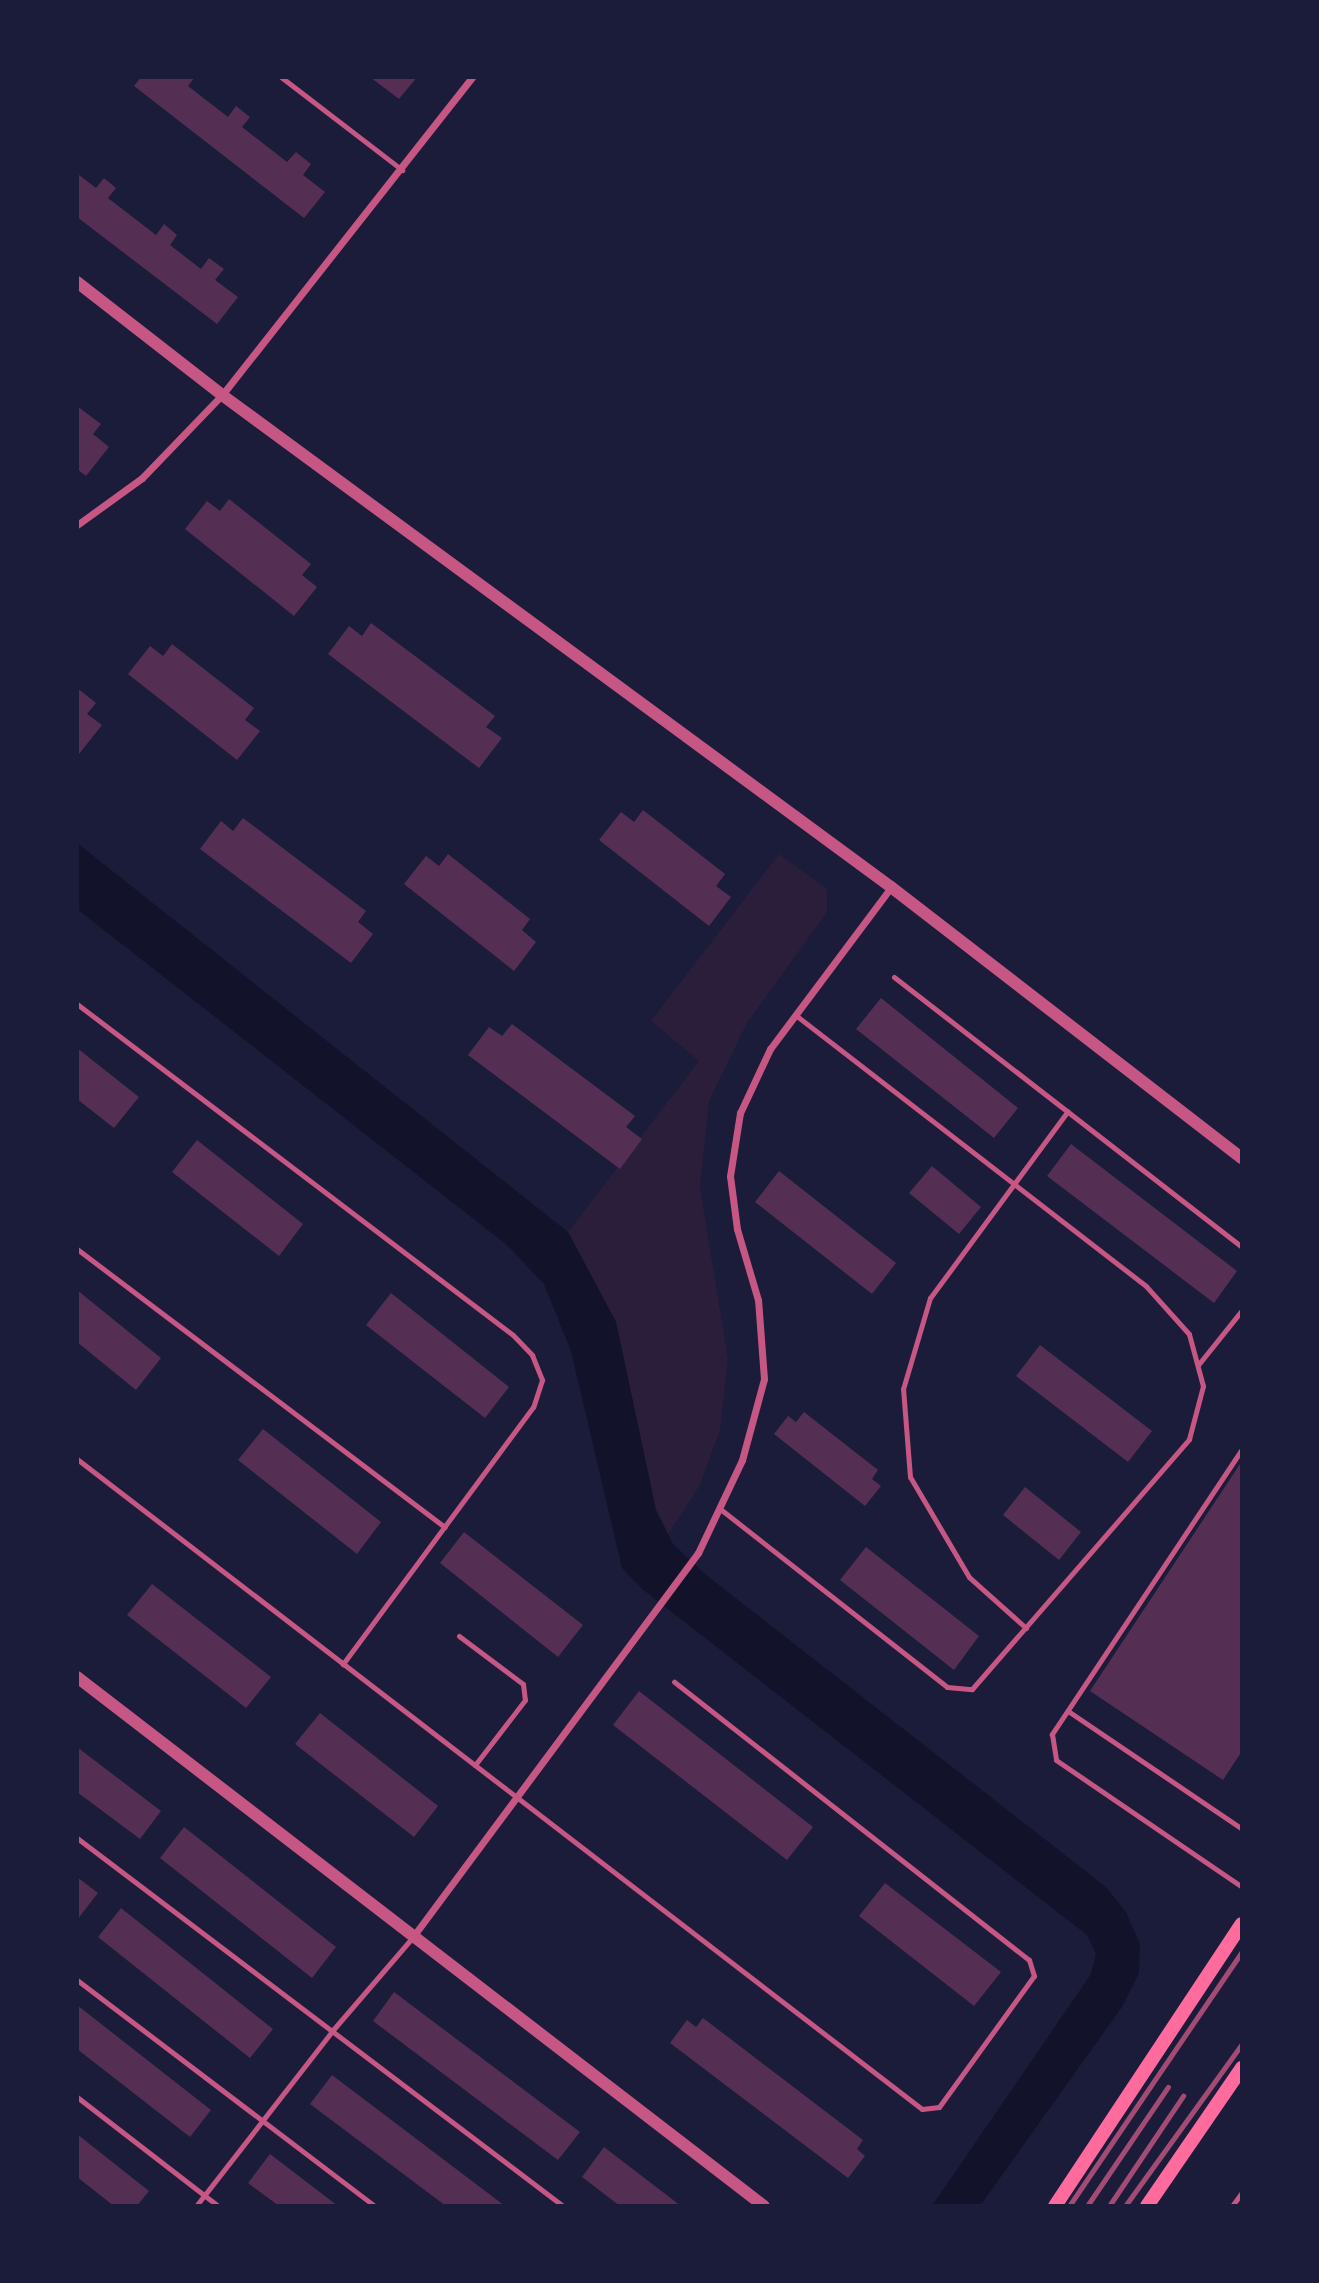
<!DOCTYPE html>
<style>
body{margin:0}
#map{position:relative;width:1319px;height:2283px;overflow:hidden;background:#1b1b3a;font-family:"Space Grotesk",sans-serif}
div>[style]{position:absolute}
.green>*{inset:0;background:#2a1e3b}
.water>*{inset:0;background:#12122b}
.building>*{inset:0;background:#542f53}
.service>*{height:5px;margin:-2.5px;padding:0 2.5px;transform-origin:2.5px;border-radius:2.5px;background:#c65784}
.minor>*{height:7px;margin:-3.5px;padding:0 3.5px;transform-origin:3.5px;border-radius:3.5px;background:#c65784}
.tertiary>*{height:12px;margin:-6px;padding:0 6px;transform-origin:6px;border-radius:6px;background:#c65784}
.secondary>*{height:14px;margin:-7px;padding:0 7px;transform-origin:7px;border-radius:7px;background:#ff6b9d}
.rail>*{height:5px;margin:-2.5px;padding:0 2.5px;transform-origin:2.5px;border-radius:2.5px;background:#a44b75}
span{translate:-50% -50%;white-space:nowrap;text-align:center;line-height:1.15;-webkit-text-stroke:7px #1b1b3a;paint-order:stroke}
.frame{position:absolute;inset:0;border:79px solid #1b1b3a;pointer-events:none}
</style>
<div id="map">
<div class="green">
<div style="clip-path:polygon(779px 854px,827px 889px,827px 912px,747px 1023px,709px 1101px,700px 1188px,728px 1359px,720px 1430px,700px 1485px,668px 1534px,656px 1510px,616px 1322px,568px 1232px,699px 1061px,651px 1021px)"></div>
</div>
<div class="water">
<div style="clip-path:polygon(77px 843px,568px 1232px,616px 1322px,656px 1510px,673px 1544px,706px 1575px,1106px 1887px,1126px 1912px,1140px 1944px,1139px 1973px,1122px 2007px,980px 2206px,932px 2206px,1091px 1974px,1096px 1954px,1087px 1935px,641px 1588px,622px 1568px,571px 1351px,544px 1284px,507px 1245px,77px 909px)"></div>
</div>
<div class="building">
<div style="clip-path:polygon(141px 77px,195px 77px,188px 86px,228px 117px,236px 106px,250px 117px,242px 127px,287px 162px,296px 152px,311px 164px,303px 175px,325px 192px,304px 218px,134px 86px)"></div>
<div style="clip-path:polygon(370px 77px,417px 77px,399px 99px)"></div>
<div style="clip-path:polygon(79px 175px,96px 188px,104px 178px,116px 188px,108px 198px,156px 235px,164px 224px,177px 235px,170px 245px,201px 269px,209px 258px,224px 269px,215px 280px,238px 297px,217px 324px,77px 217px)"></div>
<div style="clip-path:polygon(77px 406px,101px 424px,93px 434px,109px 447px,86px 476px,77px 469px)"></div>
<div style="clip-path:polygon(229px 499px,311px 564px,302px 575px,317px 587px,294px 616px,185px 529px,207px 501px,220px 511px)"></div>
<div style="clip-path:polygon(371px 623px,495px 716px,486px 727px,502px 738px,479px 768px,328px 654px,349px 626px,362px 636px)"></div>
<div style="clip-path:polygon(172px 644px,254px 708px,245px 720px,260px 731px,237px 760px,128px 674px,150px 646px,163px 656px)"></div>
<div style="clip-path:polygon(77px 688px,96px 703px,87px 714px,102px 725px,79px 754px)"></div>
<div style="clip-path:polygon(643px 810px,725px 874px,716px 886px,731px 897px,709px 926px,599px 840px,621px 812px,634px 822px)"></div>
<div style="clip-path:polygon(243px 818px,366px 911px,358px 922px,373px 934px,351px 963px,200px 849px,221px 821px,233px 831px)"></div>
<div style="clip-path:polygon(448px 854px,530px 919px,522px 930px,536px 942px,514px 971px,404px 884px,426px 856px,439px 866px)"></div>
<div style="clip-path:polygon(881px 998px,1018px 1108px,994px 1138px,856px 1029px)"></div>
<div style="clip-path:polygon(512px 1024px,635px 1116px,626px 1127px,642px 1139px,620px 1169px,468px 1055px,489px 1027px,502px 1036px)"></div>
<div style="clip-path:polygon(77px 1048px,139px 1097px,114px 1128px,77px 1099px)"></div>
<div style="clip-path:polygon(197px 1140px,303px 1224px,279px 1256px,172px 1172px)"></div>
<div style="clip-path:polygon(1071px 1144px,1237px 1271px,1214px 1303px,1047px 1176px)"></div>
<div style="clip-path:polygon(932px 1166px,981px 1207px,959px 1234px,909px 1193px)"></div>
<div style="clip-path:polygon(779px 1171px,896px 1263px,872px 1294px,755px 1202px)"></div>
<div style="clip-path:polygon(77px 1290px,161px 1358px,136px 1390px,77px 1342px)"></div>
<div style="clip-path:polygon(391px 1293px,509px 1387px,485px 1418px,366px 1325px)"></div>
<div style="clip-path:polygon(1040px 1345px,1152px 1431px,1128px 1462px,1016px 1376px)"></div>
<div style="clip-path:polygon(804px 1412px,878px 1470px,872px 1479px,881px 1486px,865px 1506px,774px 1434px,788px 1416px,796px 1422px)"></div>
<div style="clip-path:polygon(263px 1429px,381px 1522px,357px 1554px,238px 1460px)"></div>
<div style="clip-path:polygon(1242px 1461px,1242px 1751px,1223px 1780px,1090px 1691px)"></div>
<div style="clip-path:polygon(1025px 1487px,1081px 1532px,1059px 1560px,1003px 1515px)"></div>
<div style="clip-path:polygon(464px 1532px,583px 1625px,558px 1657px,440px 1563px)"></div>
<div style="clip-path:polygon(866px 1547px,979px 1636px,954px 1670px,840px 1580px)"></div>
<div style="clip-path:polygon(152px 1584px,271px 1677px,246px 1708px,127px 1615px)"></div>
<div style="clip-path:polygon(639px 1691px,813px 1827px,787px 1860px,613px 1725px)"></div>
<div style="clip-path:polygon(320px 1713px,438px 1806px,414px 1837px,295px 1744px)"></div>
<div style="clip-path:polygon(77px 1747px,161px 1811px,140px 1839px,77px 1792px)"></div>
<div style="clip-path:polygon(184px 1827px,336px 1947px,312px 1978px,160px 1858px)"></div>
<div style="clip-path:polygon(77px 1877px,98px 1893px,77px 1920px)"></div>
<div style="clip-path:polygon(885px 1883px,1001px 1972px,974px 2006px,859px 1916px)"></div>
<div style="clip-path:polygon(121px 1908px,273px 2029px,250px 2058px,98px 1937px)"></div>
<div style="clip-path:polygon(394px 1992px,580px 2132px,558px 2160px,373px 2021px)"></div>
<div style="clip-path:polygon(77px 2005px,211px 2110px,190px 2137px,77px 2049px)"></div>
<div style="clip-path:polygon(703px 2018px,863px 2140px,857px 2149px,865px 2156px,848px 2178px,670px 2043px,687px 2020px,696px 2027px)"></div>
<div style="clip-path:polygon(332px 2075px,505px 2206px,446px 2206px,310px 2104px)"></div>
<div style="clip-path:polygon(77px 2134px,149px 2191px,137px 2206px,114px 2206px,77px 2177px)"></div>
<div style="clip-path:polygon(604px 2147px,681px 2206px,620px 2206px,582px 2177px)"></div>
<div style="clip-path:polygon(270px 2154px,338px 2206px,279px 2206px,248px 2183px)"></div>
</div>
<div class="service">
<div style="left:281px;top:77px;width:153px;rotate:37.5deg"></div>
<div style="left:894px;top:977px;width:440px;rotate:37.8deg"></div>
<div style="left:77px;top:1004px;width:547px;rotate:37.2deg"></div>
<div style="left:513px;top:1335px;width:28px;rotate:46deg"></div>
<div style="left:532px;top:1355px;width:27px;rotate:68deg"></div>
<div style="left:542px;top:1380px;width:28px;rotate:108deg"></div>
<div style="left:533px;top:1407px;width:320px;rotate:126.5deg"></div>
<div style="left:77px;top:1249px;width:461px;rotate:37.1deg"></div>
<div style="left:1198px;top:1365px;width:70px;rotate:-51.3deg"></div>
<div style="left:1242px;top:1449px;width:343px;rotate:123.7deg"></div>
<div style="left:1052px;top:1734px;width:26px;rotate:81deg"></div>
<div style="left:1056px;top:1760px;width:225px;rotate:34.3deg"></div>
<div style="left:77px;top:1459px;width:1066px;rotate:37.57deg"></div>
<div style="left:922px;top:2109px;width:17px;rotate:-7deg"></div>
<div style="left:939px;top:2107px;width:162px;rotate:-54.1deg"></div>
<div style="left:1034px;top:1976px;width:17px;rotate:-107deg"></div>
<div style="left:1029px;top:1960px;width:451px;rotate:-141.9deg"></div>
<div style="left:719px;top:1508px;width:290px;rotate:38.1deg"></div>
<div style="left:947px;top:1687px;width:25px;rotate:5deg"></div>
<div style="left:972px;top:1689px;width:331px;rotate:-49deg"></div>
<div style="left:1189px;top:1439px;width:55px;rotate:-75.2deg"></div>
<div style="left:1203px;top:1386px;width:54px;rotate:-105.1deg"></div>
<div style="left:1189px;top:1334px;width:64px;rotate:-131.9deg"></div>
<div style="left:1146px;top:1286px;width:443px;rotate:-142.3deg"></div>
<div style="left:1026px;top:1628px;width:76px;rotate:-138.2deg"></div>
<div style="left:969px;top:1577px;width:116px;rotate:-120.5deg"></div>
<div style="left:910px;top:1477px;width:88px;rotate:-94.5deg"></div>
<div style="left:903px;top:1389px;width:95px;rotate:-73.5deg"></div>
<div style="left:930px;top:1298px;width:232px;rotate:-53.6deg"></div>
<div style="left:459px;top:1636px;width:80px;rotate:36.9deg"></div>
<div style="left:523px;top:1684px;width:16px;rotate:83deg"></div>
<div style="left:525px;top:1700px;width:82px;rotate:127.6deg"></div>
<div style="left:1068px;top:1711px;width:210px;rotate:34.1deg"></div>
<div style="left:77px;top:1838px;width:610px;rotate:37.13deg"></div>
<div style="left:77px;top:1980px;width:374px;rotate:37.2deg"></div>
<div style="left:77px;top:2097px;width:178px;rotate:37.7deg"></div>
<div style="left:196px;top:2206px;width:222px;rotate:-52.1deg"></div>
<div style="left:332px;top:2031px;width:123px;rotate:-49.3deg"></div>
<div style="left:1232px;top:2206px;width:17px;rotate:-54deg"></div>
</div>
<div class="minor">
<div style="left:77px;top:525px;width:80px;rotate:-35.9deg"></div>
<div style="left:142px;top:478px;width:115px;rotate:-46.1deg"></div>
<div style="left:222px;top:395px;width:405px;rotate:-51.8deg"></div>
<div style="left:412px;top:1938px;width:480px;rotate:-53.4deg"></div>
<div style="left:698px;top:1553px;width:103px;rotate:-64.7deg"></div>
<div style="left:742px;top:1460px;width:84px;rotate:-74.8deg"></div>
<div style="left:764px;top:1379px;width:79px;rotate:-94.3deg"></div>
<div style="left:758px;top:1300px;width:74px;rotate:-106.5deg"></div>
<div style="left:737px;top:1229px;width:53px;rotate:-97.5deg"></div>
<div style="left:730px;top:1176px;width:64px;rotate:-81deg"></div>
<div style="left:740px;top:1113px;width:71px;rotate:-64.9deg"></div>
<div style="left:770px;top:1049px;width:202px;rotate:-53.2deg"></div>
</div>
<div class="tertiary">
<div style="left:77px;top:282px;width:184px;rotate:37.9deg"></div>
<div style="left:222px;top:395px;width:830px;rotate:36.33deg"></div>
<div style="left:891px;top:887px;width:443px;rotate:37.7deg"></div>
<div style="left:77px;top:1677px;width:867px;rotate:37.6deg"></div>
</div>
<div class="secondary">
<div style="left:1055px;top:2206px;width:338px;rotate:-56.5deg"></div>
<div style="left:1147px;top:2206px;width:168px;rotate:-55.5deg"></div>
</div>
<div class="rail">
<div style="left:1069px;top:2206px;width:308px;rotate:-55.8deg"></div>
<div style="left:1087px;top:2206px;width:144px;rotate:-55.8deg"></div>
<div style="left:1109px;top:2206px;width:133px;rotate:-56.1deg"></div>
<div style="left:1125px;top:2206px;width:200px;rotate:-54.2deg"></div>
</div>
<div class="frame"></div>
</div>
